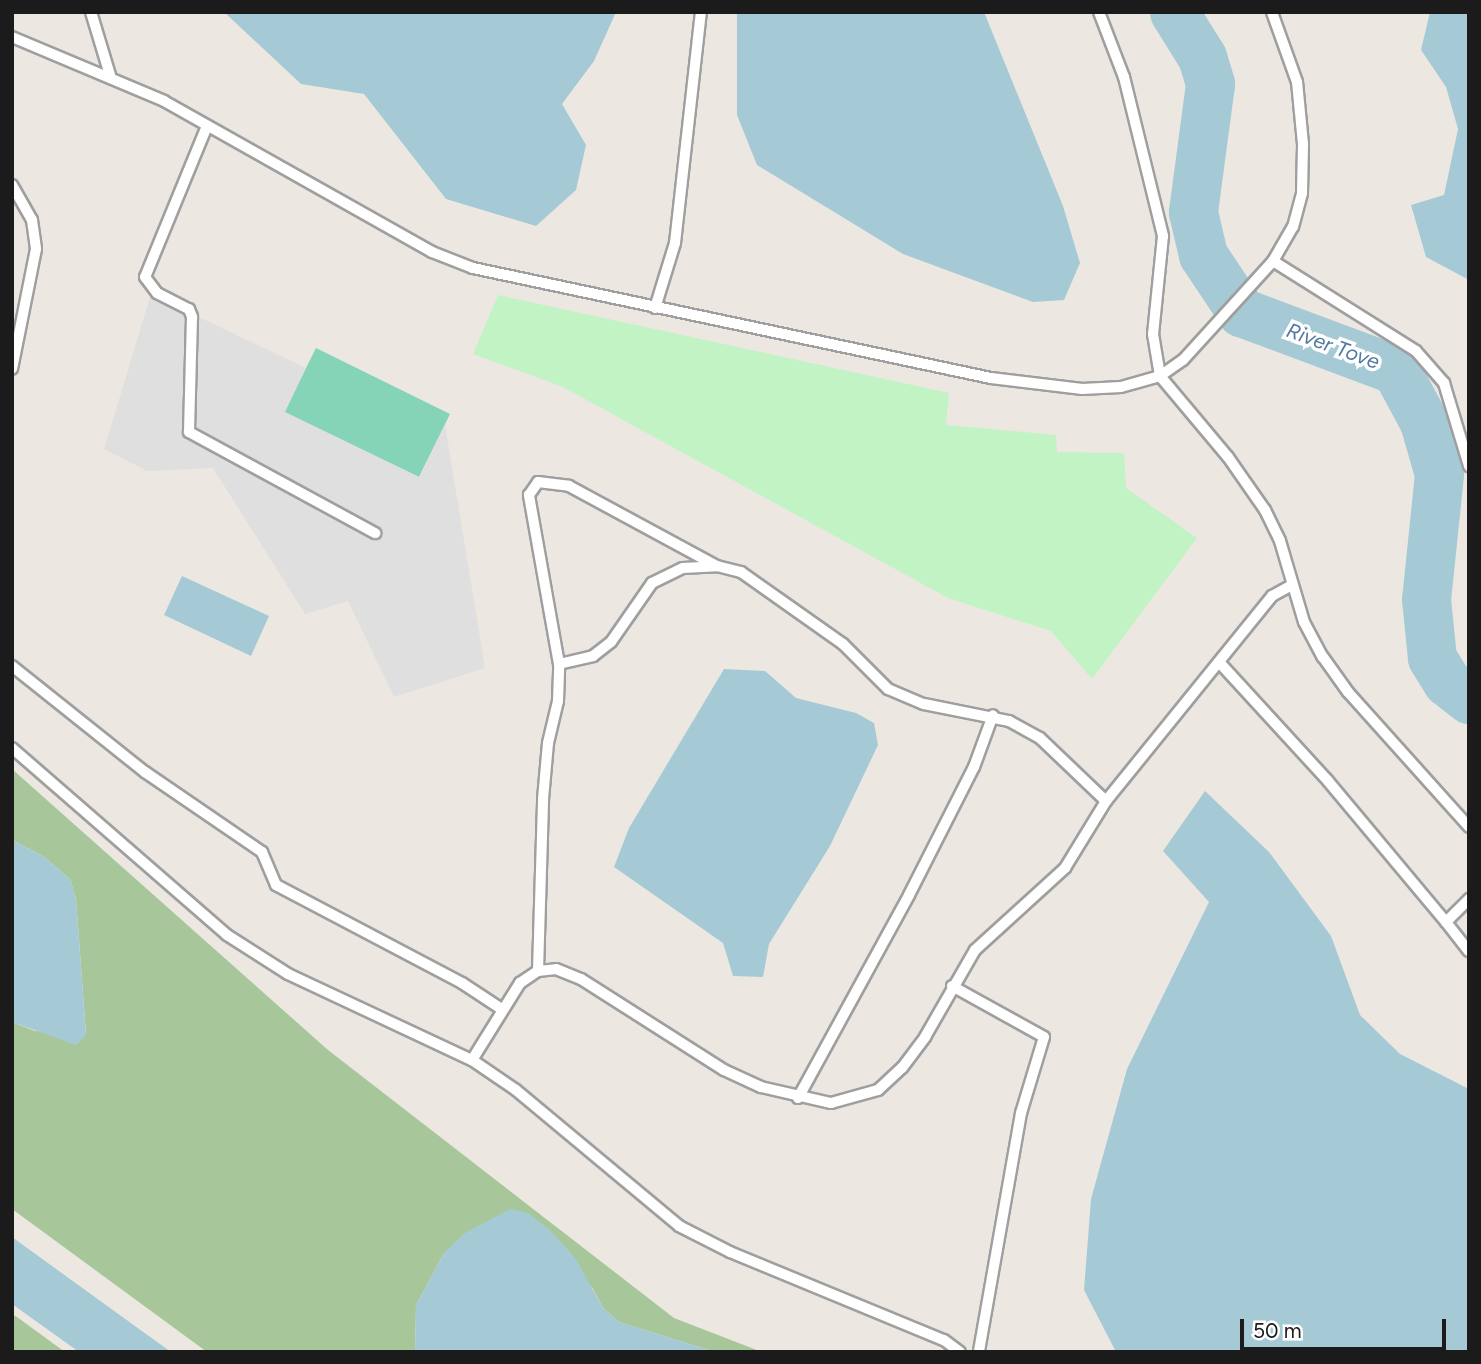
<!DOCTYPE html>
<style>
body{margin:0}
#map{position:relative;width:1481px;height:1364px;overflow:hidden;background:#ece8e1;font-family:Figtree,sans-serif}
div>[style]{position:absolute}
.forest>*{inset:0;background:#a7c79a}
.park>*{inset:0;background:#c1f3c5}
.pitch>*{inset:0;background:#86d4b7}
.parking>*{inset:0;background:#dfdfdf}
.water>*{inset:0;background:#a5cad6}
.river>*{height:49px;margin:-24.5px;padding:0 24.5px;transform-origin:24.5px;border-radius:24.5px;background:#a5cad6}
.roads{filter:drop-shadow(2px 0 #9f9f9f) drop-shadow(-2px 0 #9f9f9f) drop-shadow(0 2px #9f9f9f) drop-shadow(0 -2px #9f9f9f)}
.lane>*{height:10px;margin:-5px;padding:0 5px;transform-origin:5px;border-radius:5px;background:#fff}
span{translate:-50% -50%;white-space:nowrap;text-align:center;line-height:1.15;-webkit-text-stroke:7px #fff;paint-order:stroke}
.water-label{font-size:21px;color:#5178a1;font-style:italic}
.frame{position:absolute;inset:0;border:14px solid #1b1b1b;pointer-events:none}
.scale{position:absolute;left:1240px;top:1319px;width:206px;height:32px;box-sizing:border-box;border:4px solid #1b1b1b;border-top:0;padding-left:9px;font-size:21px;line-height:24px;white-space:nowrap;color:#1b1b1b;-webkit-text-stroke:5px #fff;paint-order:stroke}
</style>
<div id="map">
<div class="forest">
<div style="clip-path:polygon(12px 769px,328px 1050px,674px 1318px,762px 1352px,715px 1352px,619px 1322px,603px 1308px,592px 1287px,444px 1253px,416px 1305px,415px 1352px,207px 1352px,12px 1209px,12px 1022px,35px 1031px,86px 1034px,76px 899px,70px 879px,43px 856px,12px 840px)"></div>
<div style="clip-path:polygon(12px 1314px,17px 1317px,65px 1352px,12px 1352px)"></div>
</div>
<div class="park">
<div style="clip-path:polygon(498px 295px,949px 393px,946px 425px,1056px 435px,1057px 452px,1124px 453px,1126px 488px,1197px 538px,1092px 679px,1051px 631px,948px 598px,563px 387px,473px 354px)"></div>
</div>
<div class="pitch">
<div style="clip-path:polygon(316px 348px,450px 414px,419px 477px,284px 412px)"></div>
</div>
<div class="parking">
<div style="clip-path:polygon(151px 294px,306px 368px,285px 412px,419px 477px,445px 425px,485px 668px,394px 697px,348px 601px,305px 614px,213px 468px,147px 471px,104px 449px)"></div>
</div>
<div class="water">
<div style="clip-path:polygon(224px 12px,616px 12px,594px 61px,562px 104px,586px 145px,576px 190px,536px 226px,446px 199px,364px 94px,301px 84px)"></div>
<div style="clip-path:polygon(737px 12px,984px 12px,1063px 206px,1080px 263px,1064px 300px,1033px 302px,903px 254px,757px 165px,737px 115px)"></div>
<div style="clip-path:polygon(1430px 12px,1469px 12px,1469px 280px,1426px 257px,1411px 205px,1444px 195px,1458px 129px,1446px 87px,1421px 50px)"></div>
<div style="clip-path:polygon(182px 576px,269px 616px,251px 656px,164px 615px)"></div>
<div style="clip-path:polygon(724px 669px,765px 671px,796px 698px,856px 713px,874px 723px,878px 745px,830px 846px,769px 944px,763px 977px,733px 976px,723px 943px,614px 867px,629px 828px)"></div>
<div style="clip-path:polygon(1205px 791px,1269px 852px,1331px 936px,1360px 1015px,1400px 1054px,1469px 1089px,1469px 1352px,1116px 1352px,1084px 1290px,1091px 1199px,1127px 1069px,1209px 902px,1163px 851px)"></div>
<div style="clip-path:polygon(12px 840px,43px 856px,70px 879px,76px 899px,86px 1035px,76px 1045px,12px 1022px)"></div>
<div style="clip-path:polygon(510px 1209px,528px 1213px,551px 1231px,576px 1259px,603px 1308px,619px 1322px,715px 1352px,415px 1352px,416px 1305px,444px 1253px,465px 1233px)"></div>
<div style="clip-path:polygon(12px 1237px,99px 1300px,171px 1352px,79px 1352px,12px 1304px)"></div>
</div>
<div class="river">
<div style="left:1174px;top:12px;width:53px;rotate:58.1deg"></div>
<div style="left:1202px;top:57px;width:28px;rotate:73deg"></div>
<div style="left:1210px;top:84px;width:129px;rotate:97.6deg"></div>
<div style="left:1193px;top:212px;width:44px;rotate:76.9deg"></div>
<div style="left:1203px;top:255px;width:69px;rotate:56.3deg"></div>
<div style="left:1241px;top:312px;width:165px;rotate:20.5deg"></div>
<div style="left:1396px;top:370px;width:59px;rotate:61.7deg"></div>
<div style="left:1424px;top:422px;width:54px;rotate:73.9deg"></div>
<div style="left:1439px;top:474px;width:126px;rotate:95.9deg"></div>
<div style="left:1426px;top:599px;width:59px;rotate:84.2deg"></div>
<div style="left:1432px;top:658px;width:28px;rotate:58deg"></div>
<div style="left:1447px;top:682px;width:28px;rotate:38deg"></div>
</div>
<div class="roads">
<div class="lane">
<div style="left:91px;top:12px;width:66px;rotate:73.2deg"></div>
<div style="left:1099px;top:12px;width:70px;rotate:69deg"></div>
<div style="left:1124px;top:77px;width:164px;rotate:76.2deg"></div>
<div style="left:1163px;top:236px;width:99px;rotate:95.8deg"></div>
<div style="left:1153px;top:334px;width:43px;rotate:80.5deg"></div>
<div style="left:1160px;top:376px;width:106px;rotate:50deg"></div>
<div style="left:1228px;top:457px;width:65px;rotate:55.1deg"></div>
<div style="left:1265px;top:510px;width:34px;rotate:64deg"></div>
<div style="left:1280px;top:541px;width:84px;rotate:73.5deg"></div>
<div style="left:1304px;top:622px;width:40px;rotate:62deg"></div>
<div style="left:1323px;top:657px;width:43px;rotate:54.5deg"></div>
<div style="left:1348px;top:692px;width:181px;rotate:48.1deg"></div>
<div style="left:12px;top:37px;width:165px;rotate:22.8deg"></div>
<div style="left:164px;top:101px;width:308px;rotate:29.4deg"></div>
<div style="left:432px;top:252px;width:44px;rotate:21.3deg"></div>
<div style="left:473px;top:268px;width:530px;rotate:11.99deg"></div>
<div style="left:991px;top:378px;width:92px;rotate:6.9deg"></div>
<div style="left:1082px;top:389px;width:39px;rotate:-3deg"></div>
<div style="left:1121px;top:387px;width:41px;rotate:-15.8deg"></div>
<div style="left:1160px;top:376px;width:28px;rotate:-35deg"></div>
<div style="left:1183px;top:360px;width:134px;rotate:-47.7deg"></div>
<div style="left:1273px;top:261px;width:39px;rotate:-60deg"></div>
<div style="left:1293px;top:227px;width:35px;rotate:-75deg"></div>
<div style="left:1302px;top:193px;width:49px;rotate:-88.8deg"></div>
<div style="left:1303px;top:144px;width:62px;rotate:-95.5deg"></div>
<div style="left:1297px;top:82px;width:74px;rotate:-109.7deg"></div>
<div style="left:207px;top:126px;width:163px;rotate:112.3deg"></div>
<div style="left:145px;top:277px;width:20px;rotate:53deg"></div>
<div style="left:157px;top:293px;width:36px;rotate:27deg"></div>
<div style="left:189px;top:309px;width:9px;rotate:69deg"></div>
<div style="left:192px;top:317px;width:115px;rotate:91.5deg"></div>
<div style="left:189px;top:432px;width:212px;rotate:28.5deg"></div>
<div style="left:12px;top:185px;width:40px;rotate:60.3deg"></div>
<div style="left:32px;top:220px;width:29px;rotate:82deg"></div>
<div style="left:36px;top:249px;width:122px;rotate:101.3deg"></div>
<div style="left:1273px;top:261px;width:169px;rotate:32.2deg"></div>
<div style="left:1416px;top:351px;width:43px;rotate:48.8deg"></div>
<div style="left:1444px;top:383px;width:87px;rotate:73.2deg"></div>
<div style="left:655px;top:308px;width:68px;rotate:-72.9deg"></div>
<div style="left:675px;top:243px;width:232px;rotate:-83.6deg"></div>
<div style="left:1219px;top:662px;width:161px;rotate:47.5deg"></div>
<div style="left:1328px;top:781px;width:184px;rotate:50.1deg"></div>
<div style="left:1446px;top:922px;width:33px;rotate:-45deg"></div>
<div style="left:559px;top:664px;width:35px;rotate:-13deg"></div>
<div style="left:593px;top:656px;width:23px;rotate:-38deg"></div>
<div style="left:611px;top:642px;width:72px;rotate:-55.2deg"></div>
<div style="left:652px;top:583px;width:34px;rotate:-26deg"></div>
<div style="left:683px;top:568px;width:34px;rotate:-3deg"></div>
<div style="left:717px;top:566px;width:25px;rotate:14deg"></div>
<div style="left:741px;top:572px;width:125px;rotate:35.2deg"></div>
<div style="left:843px;top:644px;width:64px;rotate:45deg"></div>
<div style="left:888px;top:689px;width:39px;rotate:23deg"></div>
<div style="left:924px;top:704px;width:87px;rotate:11.3deg"></div>
<div style="left:1009px;top:721px;width:35px;rotate:29deg"></div>
<div style="left:1040px;top:738px;width:91px;rotate:43.7deg"></div>
<div style="left:12px;top:666px;width:170px;rotate:38.6deg"></div>
<div style="left:145px;top:772px;width:142px;rotate:34.4deg"></div>
<div style="left:262px;top:852px;width:36px;rotate:67deg"></div>
<div style="left:276px;top:885px;width:210px;rotate:27.8deg"></div>
<div style="left:462px;top:983px;width:45px;rotate:33.3deg"></div>
<div style="left:12px;top:748px;width:285px;rotate:41deg"></div>
<div style="left:227px;top:935px;width:72px;rotate:32.6deg"></div>
<div style="left:288px;top:974px;width:203px;rotate:25.1deg"></div>
<div style="left:472px;top:1060px;width:53px;rotate:34.3deg"></div>
<div style="left:516px;top:1090px;width:212px;rotate:39.8deg"></div>
<div style="left:679px;top:1226px;width:57px;rotate:27deg"></div>
<div style="left:730px;top:1252px;width:231px;rotate:22.4deg"></div>
<div style="left:944px;top:1340px;width:20px;rotate:37deg"></div>
<div style="left:1446px;top:922px;width:37px;rotate:52deg"></div>
<div style="left:538px;top:971px;width:172px;rotate:-88.3deg"></div>
<div style="left:543px;top:799px;width:56px;rotate:-84.9deg"></div>
<div style="left:548px;top:743px;width:43px;rotate:-76.6deg"></div>
<div style="left:558px;top:701px;width:37px;rotate:-88deg"></div>
<div style="left:559px;top:664px;width:172px;rotate:-100.1deg"></div>
<div style="left:529px;top:495px;width:16px;rotate:-55deg"></div>
<div style="left:538px;top:482px;width:31px;rotate:7deg"></div>
<div style="left:569px;top:486px;width:168px;rotate:28.4deg"></div>
<div style="left:952px;top:986px;width:105px;rotate:29deg"></div>
<div style="left:1044px;top:1037px;width:79px;rotate:106.8deg"></div>
<div style="left:1021px;top:1113px;width:243px;rotate:100deg"></div>
<div style="left:472px;top:1060px;width:91px;rotate:-58.1deg"></div>
<div style="left:520px;top:983px;width:22px;rotate:-34deg"></div>
<div style="left:538px;top:971px;width:18px;rotate:-6deg"></div>
<div style="left:556px;top:969px;width:27px;rotate:22deg"></div>
<div style="left:581px;top:979px;width:169px;rotate:32.5deg"></div>
<div style="left:724px;top:1070px;width:41px;rotate:24.7deg"></div>
<div style="left:761px;top:1087px;width:72px;rotate:12.9deg"></div>
<div style="left:831px;top:1103px;width:49px;rotate:-15.5deg"></div>
<div style="left:878px;top:1090px;width:33px;rotate:-43deg"></div>
<div style="left:902px;top:1068px;width:39px;rotate:-53deg"></div>
<div style="left:925px;top:1037px;width:100px;rotate:-60.1deg"></div>
<div style="left:975px;top:950px;width:122px;rotate:-42.3deg"></div>
<div style="left:1065px;top:868px;width:79px;rotate:-58.5deg"></div>
<div style="left:1106px;top:801px;width:264px;rotate:-51deg"></div>
<div style="left:1272px;top:596px;width:23px;rotate:-29deg"></div>
<div style="left:798px;top:1098px;width:231px;rotate:-61.3deg"></div>
<div style="left:909px;top:895px;width:144px;rotate:-63.1deg"></div>
<div style="left:974px;top:767px;width:55px;rotate:-69.9deg"></div>
</div>
</div>
<div class="water-label">
<span style="left:1333px;top:346px;rotate:20deg">River Tove</span>
</div>
<div class="frame"></div>
<div class="scale">50 m</div>
</div>
